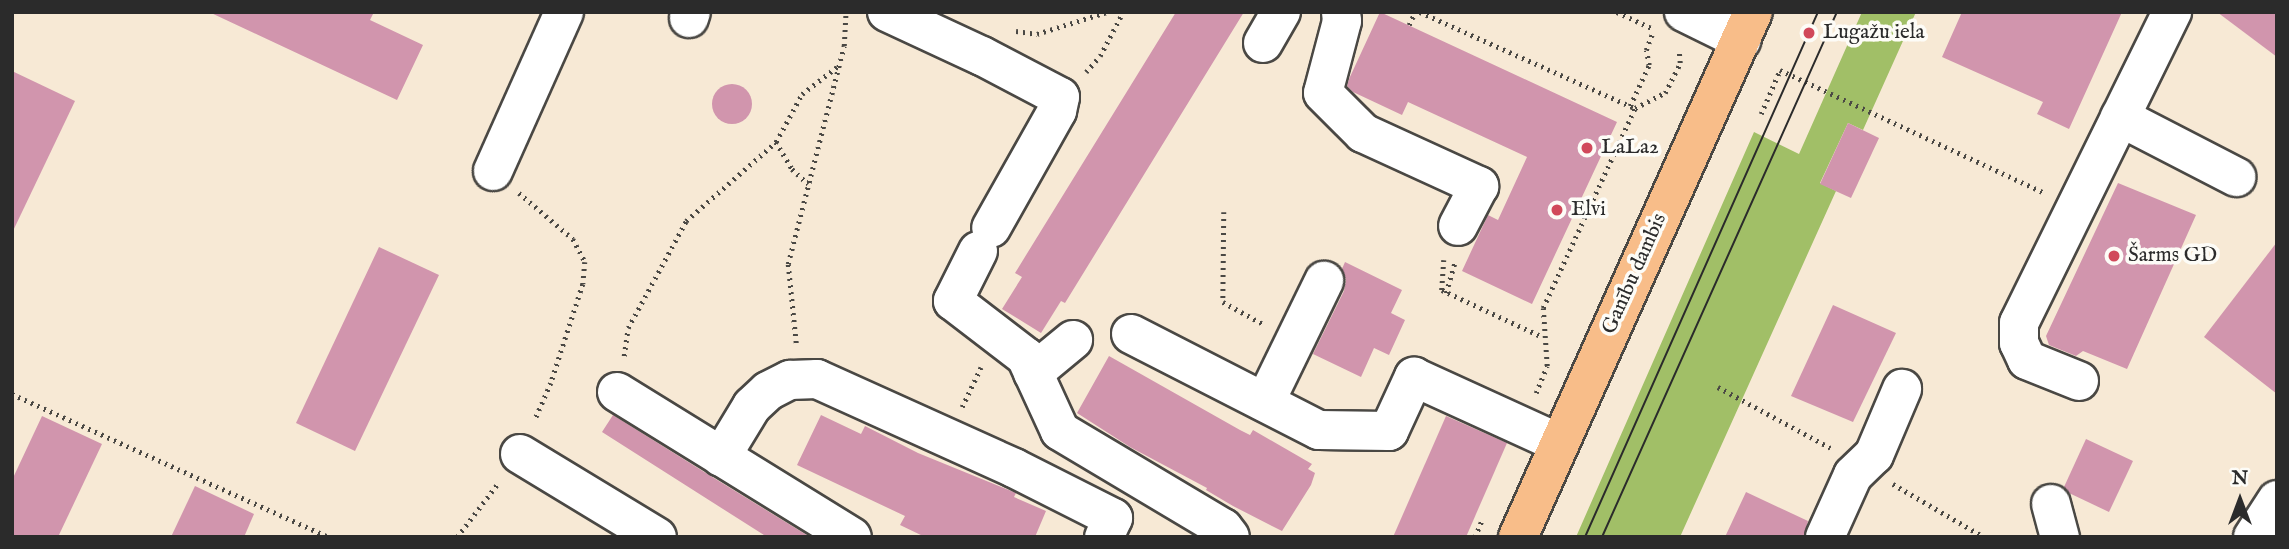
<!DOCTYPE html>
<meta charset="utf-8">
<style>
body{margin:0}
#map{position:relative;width:2289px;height:549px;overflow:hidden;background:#f7e9d5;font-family:"IM FELL English",serif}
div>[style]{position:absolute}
.green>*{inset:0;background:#a1bf67}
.building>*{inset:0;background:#d195ad}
.round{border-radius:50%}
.path>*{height:4.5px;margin-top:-2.25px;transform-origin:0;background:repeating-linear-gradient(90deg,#4a4844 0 2px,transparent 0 7px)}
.roads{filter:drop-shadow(2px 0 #4a4844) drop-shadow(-2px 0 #4a4844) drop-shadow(0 2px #4a4844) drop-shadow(0 -2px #4a4844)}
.minor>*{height:38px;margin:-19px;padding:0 19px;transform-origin:19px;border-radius:19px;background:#fff}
.major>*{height:38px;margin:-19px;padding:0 19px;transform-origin:19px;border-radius:19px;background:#f8bd89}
.tram>*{height:2px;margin:-1px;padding:0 1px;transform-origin:1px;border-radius:1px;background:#2b2b2b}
.dots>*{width:19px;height:19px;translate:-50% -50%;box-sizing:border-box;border:4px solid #fdfcf7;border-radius:50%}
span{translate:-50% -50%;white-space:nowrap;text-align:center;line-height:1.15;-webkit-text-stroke:7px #fdfcf7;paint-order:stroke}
.poi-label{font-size:21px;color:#2b2b2b}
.left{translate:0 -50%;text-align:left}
.street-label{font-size:21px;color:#2b2b2b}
.frame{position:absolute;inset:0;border:14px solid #2b2b2b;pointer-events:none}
.north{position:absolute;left:2205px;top:465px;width:70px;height:70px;-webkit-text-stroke:5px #fdfcf7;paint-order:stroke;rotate:0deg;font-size:19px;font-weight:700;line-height:28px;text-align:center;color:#2b2b2b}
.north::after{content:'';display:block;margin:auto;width:24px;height:32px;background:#2b2b2b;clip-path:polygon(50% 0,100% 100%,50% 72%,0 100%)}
</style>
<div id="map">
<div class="green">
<div style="clip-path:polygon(1862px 12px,1916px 12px,1863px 130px,1848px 123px,1820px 183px,1836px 191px,1680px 537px,1576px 537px,1754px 132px,1799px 154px)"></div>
</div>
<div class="building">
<div style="clip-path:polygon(209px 12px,374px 12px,370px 20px,423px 45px,397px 100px)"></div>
<div style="clip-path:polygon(1176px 12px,1244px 12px,1065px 303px,1061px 301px,1041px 333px,1002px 309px,1022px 277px,1015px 273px)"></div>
<div style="clip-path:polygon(1380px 12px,1617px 122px,1532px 304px,1462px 271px,1488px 215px,1498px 220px,1527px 157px,1408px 102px,1402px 115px,1353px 92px,1347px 86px,1349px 79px)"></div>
<div style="clip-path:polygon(1962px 12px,2122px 12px,2069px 129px,2037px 114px,2043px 102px,1942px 57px)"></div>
<div style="clip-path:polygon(2217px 12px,2277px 12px,2277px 57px)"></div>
<div style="clip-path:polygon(12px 71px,75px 101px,12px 233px)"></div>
<div class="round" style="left:712px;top:84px;width:40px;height:40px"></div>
<div style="clip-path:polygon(1848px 123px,1879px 138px,1851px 198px,1820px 184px)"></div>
<div style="clip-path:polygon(2118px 183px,2196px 215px,2127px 369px,2083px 351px,2076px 356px,2049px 345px,2046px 336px)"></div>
<div style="clip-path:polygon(2277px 242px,2277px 394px,2204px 337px)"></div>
<div style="clip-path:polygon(379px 247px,439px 275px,355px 451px,296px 423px)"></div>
<div style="clip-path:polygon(1345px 262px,1402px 290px,1391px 313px,1405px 320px,1389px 355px,1374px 348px,1361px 377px,1313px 354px,1344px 291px,1346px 280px,1342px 269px)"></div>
<div style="clip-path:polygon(1833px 305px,1896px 333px,1853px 422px,1791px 396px)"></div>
<div style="clip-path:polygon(1109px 356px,1240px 430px,1250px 435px,1253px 430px,1312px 464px,1308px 469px,1315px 473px,1311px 485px,1282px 531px,1233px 506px,1206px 490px,1207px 488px,1130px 447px,1077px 413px)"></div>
<div style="clip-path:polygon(613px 415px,709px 475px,810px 537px,767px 537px,602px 432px)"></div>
<div style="clip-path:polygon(821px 415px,861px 434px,865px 426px,918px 453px,1016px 493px,1014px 497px,1046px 511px,1035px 537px,925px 537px,900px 525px,905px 516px,797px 465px)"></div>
<div style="clip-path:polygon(42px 416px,102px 444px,58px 537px,12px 537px,12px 480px)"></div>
<div style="clip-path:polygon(1446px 416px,1507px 443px,1466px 537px,1393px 537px)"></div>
<div style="clip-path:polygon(2086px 439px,2133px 461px,2109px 512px,2069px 493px,2064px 487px)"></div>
<div style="clip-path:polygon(195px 486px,254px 514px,244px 537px,171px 537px)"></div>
<div style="clip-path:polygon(1746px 492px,1808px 521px,1804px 537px,1725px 537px)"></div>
</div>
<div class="path">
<div style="left:1420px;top:12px;width:235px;rotate:24.1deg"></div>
<div style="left:1617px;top:12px;width:38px;rotate:25deg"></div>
<div style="left:1409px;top:25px;width:14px;rotate:-65deg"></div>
<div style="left:1016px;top:31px;width:21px;rotate:8deg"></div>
<div style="left:1037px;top:34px;width:73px;rotate:-17.4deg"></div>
<div style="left:1086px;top:72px;width:21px;rotate:-49deg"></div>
<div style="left:1100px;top:56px;width:50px;rotate:-62.4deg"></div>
<div style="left:1630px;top:106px;width:45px;rotate:-65.1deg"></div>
<div style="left:1649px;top:65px;width:15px;rotate:-101deg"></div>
<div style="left:1646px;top:50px;width:19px;rotate:-69deg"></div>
<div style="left:1761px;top:114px;width:48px;rotate:-66.6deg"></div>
<div style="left:1780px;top:70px;width:292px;rotate:24.9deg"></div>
<div style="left:776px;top:142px;width:31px;rotate:59deg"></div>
<div style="left:792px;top:169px;width:22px;rotate:43deg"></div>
<div style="left:519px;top:193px;width:71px;rotate:40.4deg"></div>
<div style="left:573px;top:239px;width:26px;rotate:62deg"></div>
<div style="left:585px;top:262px;width:22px;rotate:95deg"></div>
<div style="left:583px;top:284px;width:104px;rotate:107.9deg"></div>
<div style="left:551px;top:383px;width:40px;rotate:113.4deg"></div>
<div style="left:1224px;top:212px;width:90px;rotate:90.6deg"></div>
<div style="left:1223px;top:302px;width:46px;rotate:28.8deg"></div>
<div style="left:1444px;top:260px;width:30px;rotate:94deg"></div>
<div style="left:1442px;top:290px;width:111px;rotate:25deg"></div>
<div style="left:1446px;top:293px;width:33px;rotate:-74deg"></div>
<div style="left:796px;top:343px;width:79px;rotate:-95.8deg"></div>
<div style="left:788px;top:264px;width:225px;rotate:-75.6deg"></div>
<div style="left:844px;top:46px;width:34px;rotate:-87deg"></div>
<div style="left:624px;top:356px;width:28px;rotate:-82deg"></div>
<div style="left:628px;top:328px;width:122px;rotate:-61.5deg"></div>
<div style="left:686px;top:221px;width:120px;rotate:-41.3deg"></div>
<div style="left:776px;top:142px;width:55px;rotate:-61.6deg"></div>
<div style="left:802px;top:94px;width:46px;rotate:-37.9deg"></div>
<div style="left:1718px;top:387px;width:128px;rotate:28.4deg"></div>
<div style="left:1536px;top:393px;width:29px;rotate:-68deg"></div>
<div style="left:1547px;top:366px;width:58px;rotate:-93.9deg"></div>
<div style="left:1543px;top:308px;width:220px;rotate:-65.3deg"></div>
<div style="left:1635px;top:108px;width:34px;rotate:-27deg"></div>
<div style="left:1665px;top:93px;width:34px;rotate:-63deg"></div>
<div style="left:1680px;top:63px;width:12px;rotate:-95deg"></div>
<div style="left:12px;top:394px;width:347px;rotate:24.3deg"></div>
<div style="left:962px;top:407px;width:44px;rotate:-64.6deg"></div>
<div style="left:1893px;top:484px;width:105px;rotate:30.2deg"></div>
<div style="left:457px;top:537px;width:69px;rotate:-52.6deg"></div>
<div style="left:1475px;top:537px;width:18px;rotate:-68deg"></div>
</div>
<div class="roads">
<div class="minor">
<div style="left:887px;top:12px;width:105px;rotate:24.9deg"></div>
<div style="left:982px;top:56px;width:88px;rotate:27.7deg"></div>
<div style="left:1060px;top:97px;width:14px;rotate:102deg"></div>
<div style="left:1057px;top:111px;width:134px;rotate:119.4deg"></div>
<div style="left:1341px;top:12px;width:9px;rotate:84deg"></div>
<div style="left:1342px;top:21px;width:74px;rotate:104.8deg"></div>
<div style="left:1323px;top:93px;width:57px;rotate:45deg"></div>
<div style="left:1363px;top:133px;width:128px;rotate:24.6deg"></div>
<div style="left:1479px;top:186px;width:45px;rotate:117.7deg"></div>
<div style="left:1684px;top:12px;width:64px;rotate:26.2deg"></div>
<div style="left:689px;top:18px;width:6px;rotate:-72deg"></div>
<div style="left:1263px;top:43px;width:36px;rotate:-60deg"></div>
<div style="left:2120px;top:117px;width:131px;rotate:27.3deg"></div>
<div style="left:493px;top:171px;width:174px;rotate:-65.9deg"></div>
<div style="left:978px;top:251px;width:56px;rotate:116.6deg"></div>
<div style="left:953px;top:301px;width:92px;rotate:37.5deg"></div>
<div style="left:1026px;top:357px;width:81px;rotate:65.3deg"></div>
<div style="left:1060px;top:431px;width:190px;rotate:30.8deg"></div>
<div style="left:1223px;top:528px;width:11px;rotate:52deg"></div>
<div style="left:1131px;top:334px;width:211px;rotate:27.1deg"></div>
<div style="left:1319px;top:430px;width:70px;rotate:0.8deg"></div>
<div style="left:1389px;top:431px;width:60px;rotate:-65.2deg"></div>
<div style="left:1414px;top:377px;width:159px;rotate:24.5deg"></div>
<div style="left:1033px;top:373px;width:52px;rotate:-39.5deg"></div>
<div style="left:2079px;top:381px;width:56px;rotate:-158deg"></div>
<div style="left:2027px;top:360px;width:19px;rotate:-115deg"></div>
<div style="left:2019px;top:343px;width:20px;rotate:-90deg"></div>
<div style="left:2019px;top:323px;width:347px;rotate:-63.8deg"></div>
<div style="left:617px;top:392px;width:276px;rotate:31.7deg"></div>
<div style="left:1265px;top:402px;width:135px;rotate:-64deg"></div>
<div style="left:520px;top:454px;width:160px;rotate:31.2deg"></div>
<div style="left:721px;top:457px;width:60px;rotate:-58.7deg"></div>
<div style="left:752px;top:406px;width:22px;rotate:-43deg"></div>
<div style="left:768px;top:391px;width:25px;rotate:-27deg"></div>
<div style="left:790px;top:380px;width:27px;rotate:-2deg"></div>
<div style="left:817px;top:379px;width:216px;rotate:24.3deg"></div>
<div style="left:1014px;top:468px;width:111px;rotate:26.8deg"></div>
<div style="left:1113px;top:518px;width:21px;rotate:115deg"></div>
<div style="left:2051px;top:504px;width:34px;rotate:75deg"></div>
<div style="left:1825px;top:537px;width:68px;rotate:-65.7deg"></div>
<div style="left:1853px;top:475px;width:29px;rotate:-44deg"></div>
<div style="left:1874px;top:455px;width:72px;rotate:-67deg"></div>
<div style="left:2253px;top:537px;width:44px;rotate:-57deg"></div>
</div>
<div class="major">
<div style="left:1518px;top:537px;width:575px;rotate:-65.89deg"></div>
</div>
</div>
<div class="tram">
<div style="left:1585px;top:537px;width:574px;rotate:-66.07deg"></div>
<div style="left:1602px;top:537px;width:575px;rotate:-65.89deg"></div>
</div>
<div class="dots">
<div style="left:1809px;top:33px;background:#d1495b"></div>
<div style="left:1587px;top:148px;background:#d1495b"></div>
<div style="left:1557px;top:210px;background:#d1495b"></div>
<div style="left:2114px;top:256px;background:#d1495b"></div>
</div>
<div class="poi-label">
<span class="left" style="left:1823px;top:33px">Lugažu iela</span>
<span class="left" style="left:1601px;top:148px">LaLa2</span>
<span class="left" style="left:1571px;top:210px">Elvi</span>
<span class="left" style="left:2128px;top:256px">Šarms GD</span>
</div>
<div class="street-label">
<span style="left:1635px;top:274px;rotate:-66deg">Ganību dambis</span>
</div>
<div class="frame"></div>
<div class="north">N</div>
</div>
